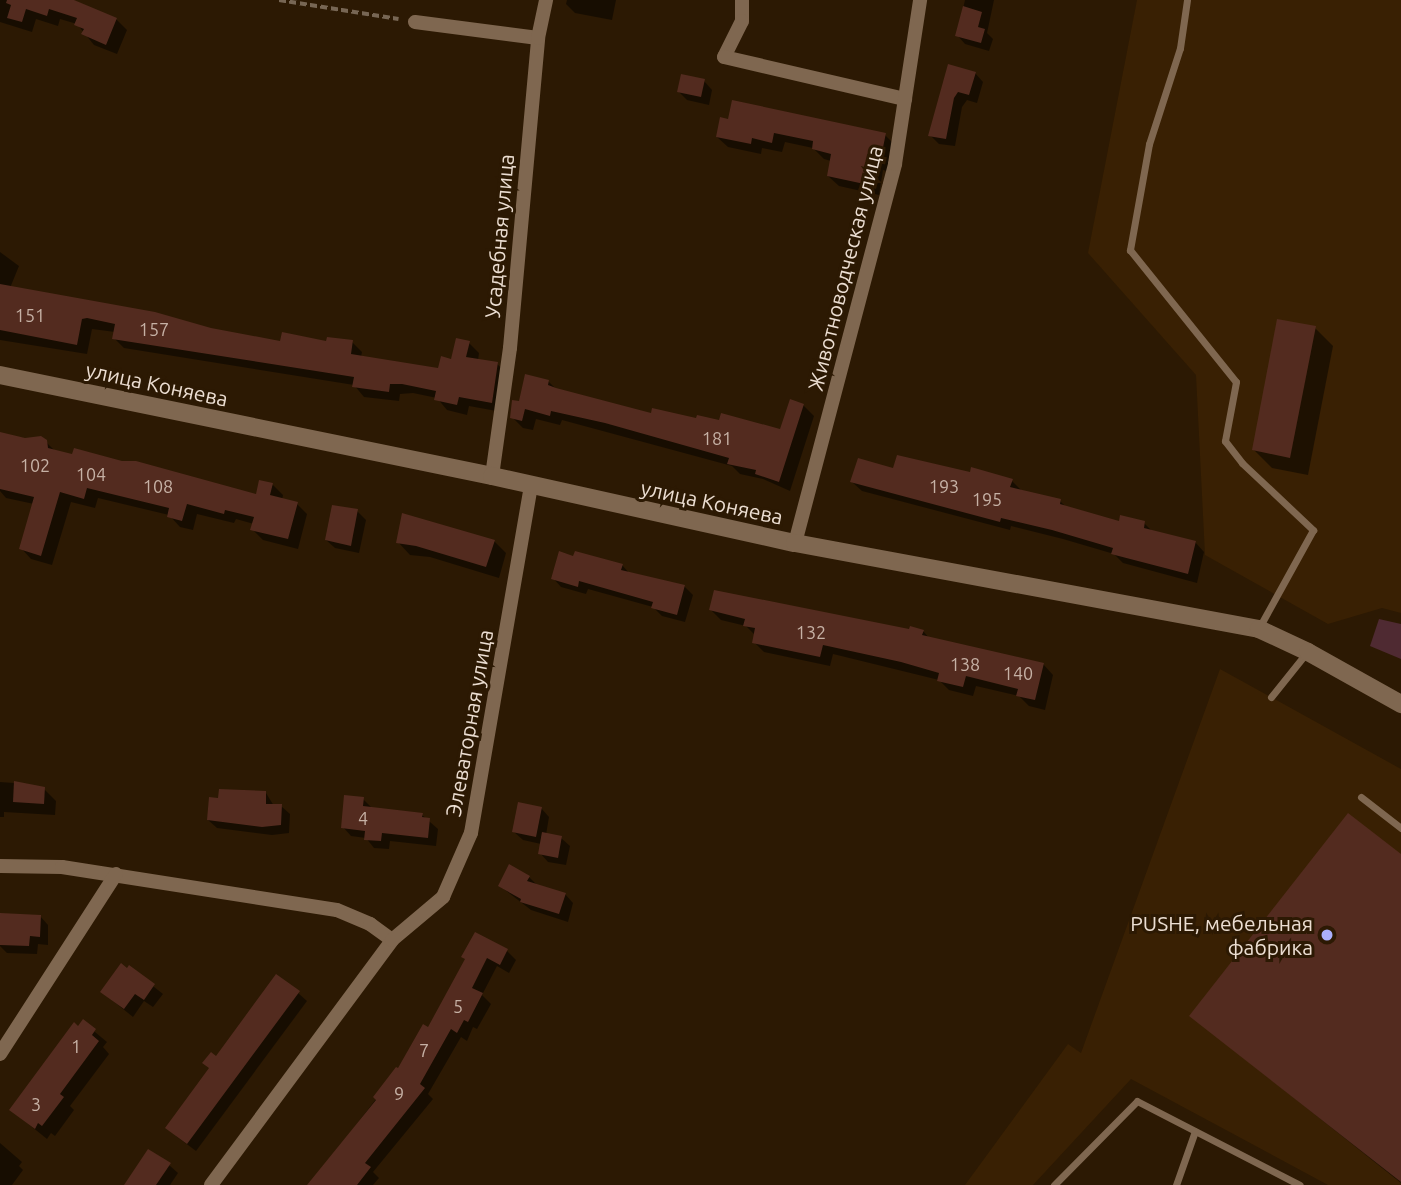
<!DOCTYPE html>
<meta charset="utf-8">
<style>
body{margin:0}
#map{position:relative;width:1401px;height:1185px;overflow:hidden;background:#2c1903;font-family:Ubuntu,sans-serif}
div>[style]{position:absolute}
.built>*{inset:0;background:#392003}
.green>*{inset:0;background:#4f2a32}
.shadow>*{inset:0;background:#0007}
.building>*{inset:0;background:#532b1f}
.path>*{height:3.5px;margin-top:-1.75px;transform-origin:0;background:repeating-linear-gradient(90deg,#776654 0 7px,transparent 0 10.5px)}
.service>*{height:7px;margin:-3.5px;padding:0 3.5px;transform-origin:3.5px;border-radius:3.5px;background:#7f6750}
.minor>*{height:14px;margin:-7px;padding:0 7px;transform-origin:7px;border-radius:7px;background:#7f6750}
.tertiary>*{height:18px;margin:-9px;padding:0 9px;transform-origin:9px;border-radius:9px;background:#7f6750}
.dots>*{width:19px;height:19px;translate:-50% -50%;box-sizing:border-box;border:4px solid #2c1903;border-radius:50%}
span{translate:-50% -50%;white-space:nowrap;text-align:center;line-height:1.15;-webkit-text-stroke:6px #2c1903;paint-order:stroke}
.number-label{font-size:18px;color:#c6b1a5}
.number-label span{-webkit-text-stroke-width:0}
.street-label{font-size:21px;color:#ecded2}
.poi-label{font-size:21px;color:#ecded2}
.right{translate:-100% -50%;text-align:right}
</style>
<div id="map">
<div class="built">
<div style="clip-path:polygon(1137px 0,1401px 0,1401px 613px,1382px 608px,1328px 624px,1205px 555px,1196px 375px,1088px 253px)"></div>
<div style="clip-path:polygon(1220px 669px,1401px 769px,1401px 1185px,1328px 1185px,1131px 1079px,1033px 1185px,965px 1185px,1068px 1044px,1081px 1053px)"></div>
</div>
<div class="green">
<div style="clip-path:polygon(1379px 619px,1401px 624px,1401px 659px,1370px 646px)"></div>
</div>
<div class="shadow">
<div style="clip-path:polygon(0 0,73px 0,116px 19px,127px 30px,117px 54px,94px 45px,77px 24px,60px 19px,58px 26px,36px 19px,32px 32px,0 22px)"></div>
<div style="clip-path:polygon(567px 0,616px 0,612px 20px,575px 13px,566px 4px)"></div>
<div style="clip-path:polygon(965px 0,994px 0,987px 33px,993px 39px,989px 51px,965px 44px,957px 35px)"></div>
<div style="clip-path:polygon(949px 66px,975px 73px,983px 82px,977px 103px,967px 100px,962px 107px,955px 146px,939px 144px,930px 135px)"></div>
<div style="clip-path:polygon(704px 81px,712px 90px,709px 105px,687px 100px,679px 92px)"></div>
<div style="clip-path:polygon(721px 119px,885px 135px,895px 145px,890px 172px,883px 170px,879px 195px,839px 186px,828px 176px,831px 161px,824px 159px,813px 148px,785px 142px,782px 152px,762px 148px,761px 154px,728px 147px,717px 137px)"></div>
<div style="clip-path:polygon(0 252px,19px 266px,10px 288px,211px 330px,281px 343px,352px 342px,362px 352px,361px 357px,439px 370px,469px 343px,479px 353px,478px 360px,497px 364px,508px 374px,502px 412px,469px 406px,467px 415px,447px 410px,437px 398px,413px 393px,400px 394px,399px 401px,364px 397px,354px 385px,124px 348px,114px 338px,115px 332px,92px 329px,87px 354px,0 340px)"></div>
<div style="clip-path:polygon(1315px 328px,1333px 346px,1308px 475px,1272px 468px,1254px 450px)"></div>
<div style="clip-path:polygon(548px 381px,557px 390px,653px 415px,697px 421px,781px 431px,803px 405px,814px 416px,790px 491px,763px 479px,740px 474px,732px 466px,562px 420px,560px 425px,536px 419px,533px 430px,523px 428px,512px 417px,520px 403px)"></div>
<div style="clip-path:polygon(0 434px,46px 442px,56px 452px,257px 496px,273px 485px,283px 495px,282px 500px,297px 504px,307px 514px,298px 549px,263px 540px,252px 529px,254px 524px,236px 519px,234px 523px,197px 514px,193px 530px,180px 527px,169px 515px,98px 498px,95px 508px,71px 502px,52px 565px,31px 559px,21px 548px,34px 504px,6px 498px,0 491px)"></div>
<div style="clip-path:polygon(895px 470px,1012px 481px,1021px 490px,1060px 501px,1067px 508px,1120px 523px,1144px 523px,1154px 533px,1195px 542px,1204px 552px,1197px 583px,1123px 563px,1114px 554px,1063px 539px,1011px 526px,1010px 530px,862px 491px,852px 482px)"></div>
<div style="clip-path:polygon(357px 511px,366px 520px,359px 553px,335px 548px,326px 540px)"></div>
<div style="clip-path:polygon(494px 541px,506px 553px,499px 578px,430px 557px,410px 555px,398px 542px)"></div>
<div style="clip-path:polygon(622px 565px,630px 574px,684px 586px,693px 595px,685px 622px,662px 616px,653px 607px,588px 589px,586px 594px,561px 587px,553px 578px)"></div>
<div style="clip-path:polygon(711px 610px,923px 631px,930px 639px,1043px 664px,1053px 675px,1045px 710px,1029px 706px,1019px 696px,976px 686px,973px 696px,949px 690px,939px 680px,833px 654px,830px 666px,764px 652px,754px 642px,755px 635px,746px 626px,721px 620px)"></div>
<div style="clip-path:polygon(0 782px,28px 784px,33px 788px,44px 789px,56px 801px,55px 815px,4px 812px,4px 817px,0 817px)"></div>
<div style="clip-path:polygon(266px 793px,274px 806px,281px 806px,290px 814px,289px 833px,272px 835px,217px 828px,208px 820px,219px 800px)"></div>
<div style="clip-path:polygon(363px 799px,372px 808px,422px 815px,438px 829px,436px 846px,390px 841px,389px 849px,374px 848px,366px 838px,351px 836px,343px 827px)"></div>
<div style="clip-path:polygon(541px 808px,549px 817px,546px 835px,561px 838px,570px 846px,566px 865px,548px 862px,540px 853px,541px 844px,523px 840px,514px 832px)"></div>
<div style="clip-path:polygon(1401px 856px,1401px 1183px,1191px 1016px)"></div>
<div style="clip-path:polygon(529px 877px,538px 886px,565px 894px,573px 903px,568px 922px,531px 910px,500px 886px)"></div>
<div style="clip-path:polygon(0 915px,40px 916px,48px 925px,48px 945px,38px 944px,37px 954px,7px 953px,0 946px)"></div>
<div style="clip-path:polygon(507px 951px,516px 960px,509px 973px,497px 966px,482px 995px,491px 1004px,477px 1029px,473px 1027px,467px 1041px,461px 1037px,428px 1094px,433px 1099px,373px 1172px,379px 1178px,373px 1185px,310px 1185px,429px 1030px,467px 960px)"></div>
<div style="clip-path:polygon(130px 968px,163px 994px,153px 1007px,144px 1001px,133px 1017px,102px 992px)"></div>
<div style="clip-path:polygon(298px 993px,307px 1001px,196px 1151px,176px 1136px,217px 1058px)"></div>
<div style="clip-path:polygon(83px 1022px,107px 1042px,103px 1047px,109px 1054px,70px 1106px,74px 1110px,55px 1136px,51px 1133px,47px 1139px,11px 1110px)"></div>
<div style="clip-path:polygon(0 1143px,22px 1162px,19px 1166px,23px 1170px,12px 1185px,0 1185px)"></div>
<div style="clip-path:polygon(169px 1165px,178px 1173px,170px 1185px,126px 1185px)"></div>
</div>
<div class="building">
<div style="clip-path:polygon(7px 0,74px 0,117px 18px,106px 45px,81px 34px,84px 29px,74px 25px,77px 18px,49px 9px,47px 16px,26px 9px,22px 22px,7px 18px,11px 5px,6px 3px)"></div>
<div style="clip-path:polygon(963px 6px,982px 12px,978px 27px,985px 29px,981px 43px,955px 36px)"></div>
<div style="clip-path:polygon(948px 64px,976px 72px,969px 95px,958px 92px,954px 98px,946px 139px,928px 136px)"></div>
<div style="clip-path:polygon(681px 74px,705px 79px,701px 97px,677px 92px)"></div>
<div style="clip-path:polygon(732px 100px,886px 133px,880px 162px,873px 161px,869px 185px,827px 176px,831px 154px,812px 149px,813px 141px,774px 133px,772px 143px,752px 138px,751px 144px,716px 137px,720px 117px,728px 119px)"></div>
<div style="clip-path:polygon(0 284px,155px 312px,211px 328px,280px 341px,282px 332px,326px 341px,327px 337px,353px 340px,351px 354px,438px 368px,441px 356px,451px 359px,456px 338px,470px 341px,466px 357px,498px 362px,492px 403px,459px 397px,457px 405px,434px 400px,436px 391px,402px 384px,390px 384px,389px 392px,352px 387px,354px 377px,112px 339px,115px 324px,87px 318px,82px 319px,77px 345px,0 330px)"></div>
<div style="clip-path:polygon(1277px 319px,1316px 326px,1290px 458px,1252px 450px)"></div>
<div style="clip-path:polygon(525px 374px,549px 380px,548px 385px,556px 388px,651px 413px,652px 408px,696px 418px,697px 415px,719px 420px,721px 413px,780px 429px,790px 399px,804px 404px,779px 482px,755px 474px,756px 470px,727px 464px,729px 458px,605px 423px,551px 411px,550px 416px,525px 409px,522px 421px,510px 418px,512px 400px,519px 401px)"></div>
<div style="clip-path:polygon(0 432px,25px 438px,41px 436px,47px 440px,48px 448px,72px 454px,74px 448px,122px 461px,136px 461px,256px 494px,259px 480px,273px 483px,270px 495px,298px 502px,288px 539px,250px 530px,254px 517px,225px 510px,224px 514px,187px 504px,182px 521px,167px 517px,169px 508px,87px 488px,84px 499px,60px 492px,41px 556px,19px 549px,34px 497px,0 489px)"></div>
<div style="clip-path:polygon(897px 455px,970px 472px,971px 467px,1013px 479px,1010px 487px,1061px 499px,1060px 504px,1119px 521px,1120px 515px,1145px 521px,1144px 528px,1196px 541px,1188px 574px,1111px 554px,1113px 548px,1052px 530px,1001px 518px,1000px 522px,850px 482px,858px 458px,893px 468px)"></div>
<div style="clip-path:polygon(332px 505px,358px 509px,351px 546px,325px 540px)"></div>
<div style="clip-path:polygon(402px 513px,495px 540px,486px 567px,416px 546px,396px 543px)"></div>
<div style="clip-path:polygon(559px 551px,573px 556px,575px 551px,623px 564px,621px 570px,685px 585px,677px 615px,651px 608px,653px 602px,579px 581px,578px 587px,551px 579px)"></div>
<div style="clip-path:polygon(714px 590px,909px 629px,910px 626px,924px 630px,922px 635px,1044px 663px,1035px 700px,1016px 696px,1018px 689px,966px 676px,963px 687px,937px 681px,939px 673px,901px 662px,823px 645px,820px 657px,752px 643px,755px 628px,743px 626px,745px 619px,709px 610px)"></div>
<div style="clip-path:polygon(14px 781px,45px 787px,44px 804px,13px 802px)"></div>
<div style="clip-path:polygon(219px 789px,266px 791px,266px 804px,282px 804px,281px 825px,262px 827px,207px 820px,209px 797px,218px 798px)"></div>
<div style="clip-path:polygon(344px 795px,364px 797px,363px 806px,423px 813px,422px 817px,430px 818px,428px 838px,382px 833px,381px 841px,364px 840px,365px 831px,341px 828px)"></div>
<div style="clip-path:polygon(518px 802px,542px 807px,536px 837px,512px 832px)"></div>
<div style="clip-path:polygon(1348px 813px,1401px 854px,1401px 1182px,1189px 1016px)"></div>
<div style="clip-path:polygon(542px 832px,562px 836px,558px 858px,538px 854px)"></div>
<div style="clip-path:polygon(509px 864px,530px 876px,527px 881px,566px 893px,559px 914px,520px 902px,521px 899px,498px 886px)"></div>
<div style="clip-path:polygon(0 913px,41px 915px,40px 937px,30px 936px,29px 946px,0 945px)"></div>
<div style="clip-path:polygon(475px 932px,508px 949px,500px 965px,487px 958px,472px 988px,483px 993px,468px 1022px,464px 1020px,457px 1033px,451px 1029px,420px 1084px,425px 1088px,365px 1163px,371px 1167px,357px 1185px,307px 1185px,376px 1100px,373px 1097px,396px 1067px,398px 1068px,423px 1024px,428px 1027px,465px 959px,461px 957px)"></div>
<div style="clip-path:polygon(121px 963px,127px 968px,129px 965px,155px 984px,144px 1000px,135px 994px,124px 1009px,100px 992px)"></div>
<div style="clip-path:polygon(276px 974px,300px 991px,187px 1144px,165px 1128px,209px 1068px,202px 1063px,211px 1052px,216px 1056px)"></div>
<div style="clip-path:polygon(83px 1019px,96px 1029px,92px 1035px,99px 1041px,60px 1094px,64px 1097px,42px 1126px,38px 1123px,35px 1129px,9px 1110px,74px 1022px,78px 1026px)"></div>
<div style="clip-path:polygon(148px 1149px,171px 1163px,156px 1185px,124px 1185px)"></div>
</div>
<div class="path">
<div style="left:279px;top:0;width:121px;rotate:9deg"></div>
</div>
<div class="service">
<div style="left:1187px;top:0;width:49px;rotate:98.3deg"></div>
<div style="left:1180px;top:48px;width:101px;rotate:107.9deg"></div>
<div style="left:1149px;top:144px;width:108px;rotate:100.2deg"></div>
<div style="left:1130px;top:250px;width:169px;rotate:51.2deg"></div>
<div style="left:1236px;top:382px;width:60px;rotate:100.6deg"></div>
<div style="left:1225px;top:441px;width:28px;rotate:52deg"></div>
<div style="left:1242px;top:463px;width:98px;rotate:43.3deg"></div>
<div style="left:1313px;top:530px;width:112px;rotate:118.9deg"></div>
<div style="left:1271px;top:697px;width:58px;rotate:-51.3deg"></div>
<div style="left:1361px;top:797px;width:51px;rotate:37.8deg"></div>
<div style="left:1054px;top:1185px;width:118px;rotate:-45.3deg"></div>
<div style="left:1137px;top:1101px;width:183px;rotate:27.3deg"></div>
<div style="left:1176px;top:1185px;width:57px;rotate:-70.6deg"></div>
</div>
<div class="minor">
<div style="left:742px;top:0;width:21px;rotate:90deg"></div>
<div style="left:742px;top:21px;width:40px;rotate:116.6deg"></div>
<div style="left:724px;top:57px;width:186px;rotate:13.1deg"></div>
<div style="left:415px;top:22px;width:124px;rotate:7.4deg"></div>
<div style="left:492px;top:476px;width:129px;rotate:-82deg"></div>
<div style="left:510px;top:348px;width:311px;rotate:-84.8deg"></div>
<div style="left:538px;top:38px;width:39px;rotate:-78deg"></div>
<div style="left:795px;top:543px;width:392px;rotate:-75.2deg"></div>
<div style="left:895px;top:164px;width:166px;rotate:-81.3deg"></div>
<div style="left:0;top:866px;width:62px;rotate:0.9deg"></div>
<div style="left:62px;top:867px;width:278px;rotate:8.9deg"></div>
<div style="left:337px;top:910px;width:36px;rotate:23deg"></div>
<div style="left:370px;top:924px;width:27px;rotate:36deg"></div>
<div style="left:0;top:1054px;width:214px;rotate:-57.2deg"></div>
<div style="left:211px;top:1185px;width:305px;rotate:-53.5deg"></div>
<div style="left:392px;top:940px;width:67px;rotate:-40.1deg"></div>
<div style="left:443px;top:897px;width:70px;rotate:-66.4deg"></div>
<div style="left:471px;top:833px;width:352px;rotate:-80.2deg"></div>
</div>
<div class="tertiary">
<div style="left:0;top:375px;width:502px;rotate:11.6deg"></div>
<div style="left:492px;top:476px;width:310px;rotate:12.5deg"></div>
<div style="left:795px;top:543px;width:472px;rotate:10.5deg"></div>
<div style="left:1259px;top:629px;width:54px;rotate:25.1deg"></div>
<div style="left:1308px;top:652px;width:107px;rotate:29.2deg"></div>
</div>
<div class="dots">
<div style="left:1327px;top:935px;background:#abaffb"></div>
</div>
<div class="number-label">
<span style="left:30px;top:315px">151</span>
<span style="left:154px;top:329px">157</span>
<span style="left:717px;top:438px">181</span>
<span style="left:35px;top:465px">102</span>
<span style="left:91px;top:474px">104</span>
<span style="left:158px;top:486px">108</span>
<span style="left:944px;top:486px">193</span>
<span style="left:987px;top:499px">195</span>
<span style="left:811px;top:632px">132</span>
<span style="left:965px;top:664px">138</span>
<span style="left:1018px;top:673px">140</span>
<span style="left:363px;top:818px">4</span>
<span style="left:458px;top:1006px">5</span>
<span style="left:76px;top:1046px">1</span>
<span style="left:424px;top:1050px">7</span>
<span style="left:399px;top:1093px">9</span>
<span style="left:36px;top:1104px">3</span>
</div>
<div class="street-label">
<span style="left:499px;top:236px;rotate:-85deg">Усадебная улица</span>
<span style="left:845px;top:268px;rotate:-76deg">Животноводческая улица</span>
<span style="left:157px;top:384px;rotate:12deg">улица Коняева</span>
<span style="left:712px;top:502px;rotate:12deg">улица Коняева</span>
<span style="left:469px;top:723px;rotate:-80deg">Элеваторная улица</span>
</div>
<div class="poi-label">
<span class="right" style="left:1313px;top:935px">PUSHE, мебельная<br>фабрика</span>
</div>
</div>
